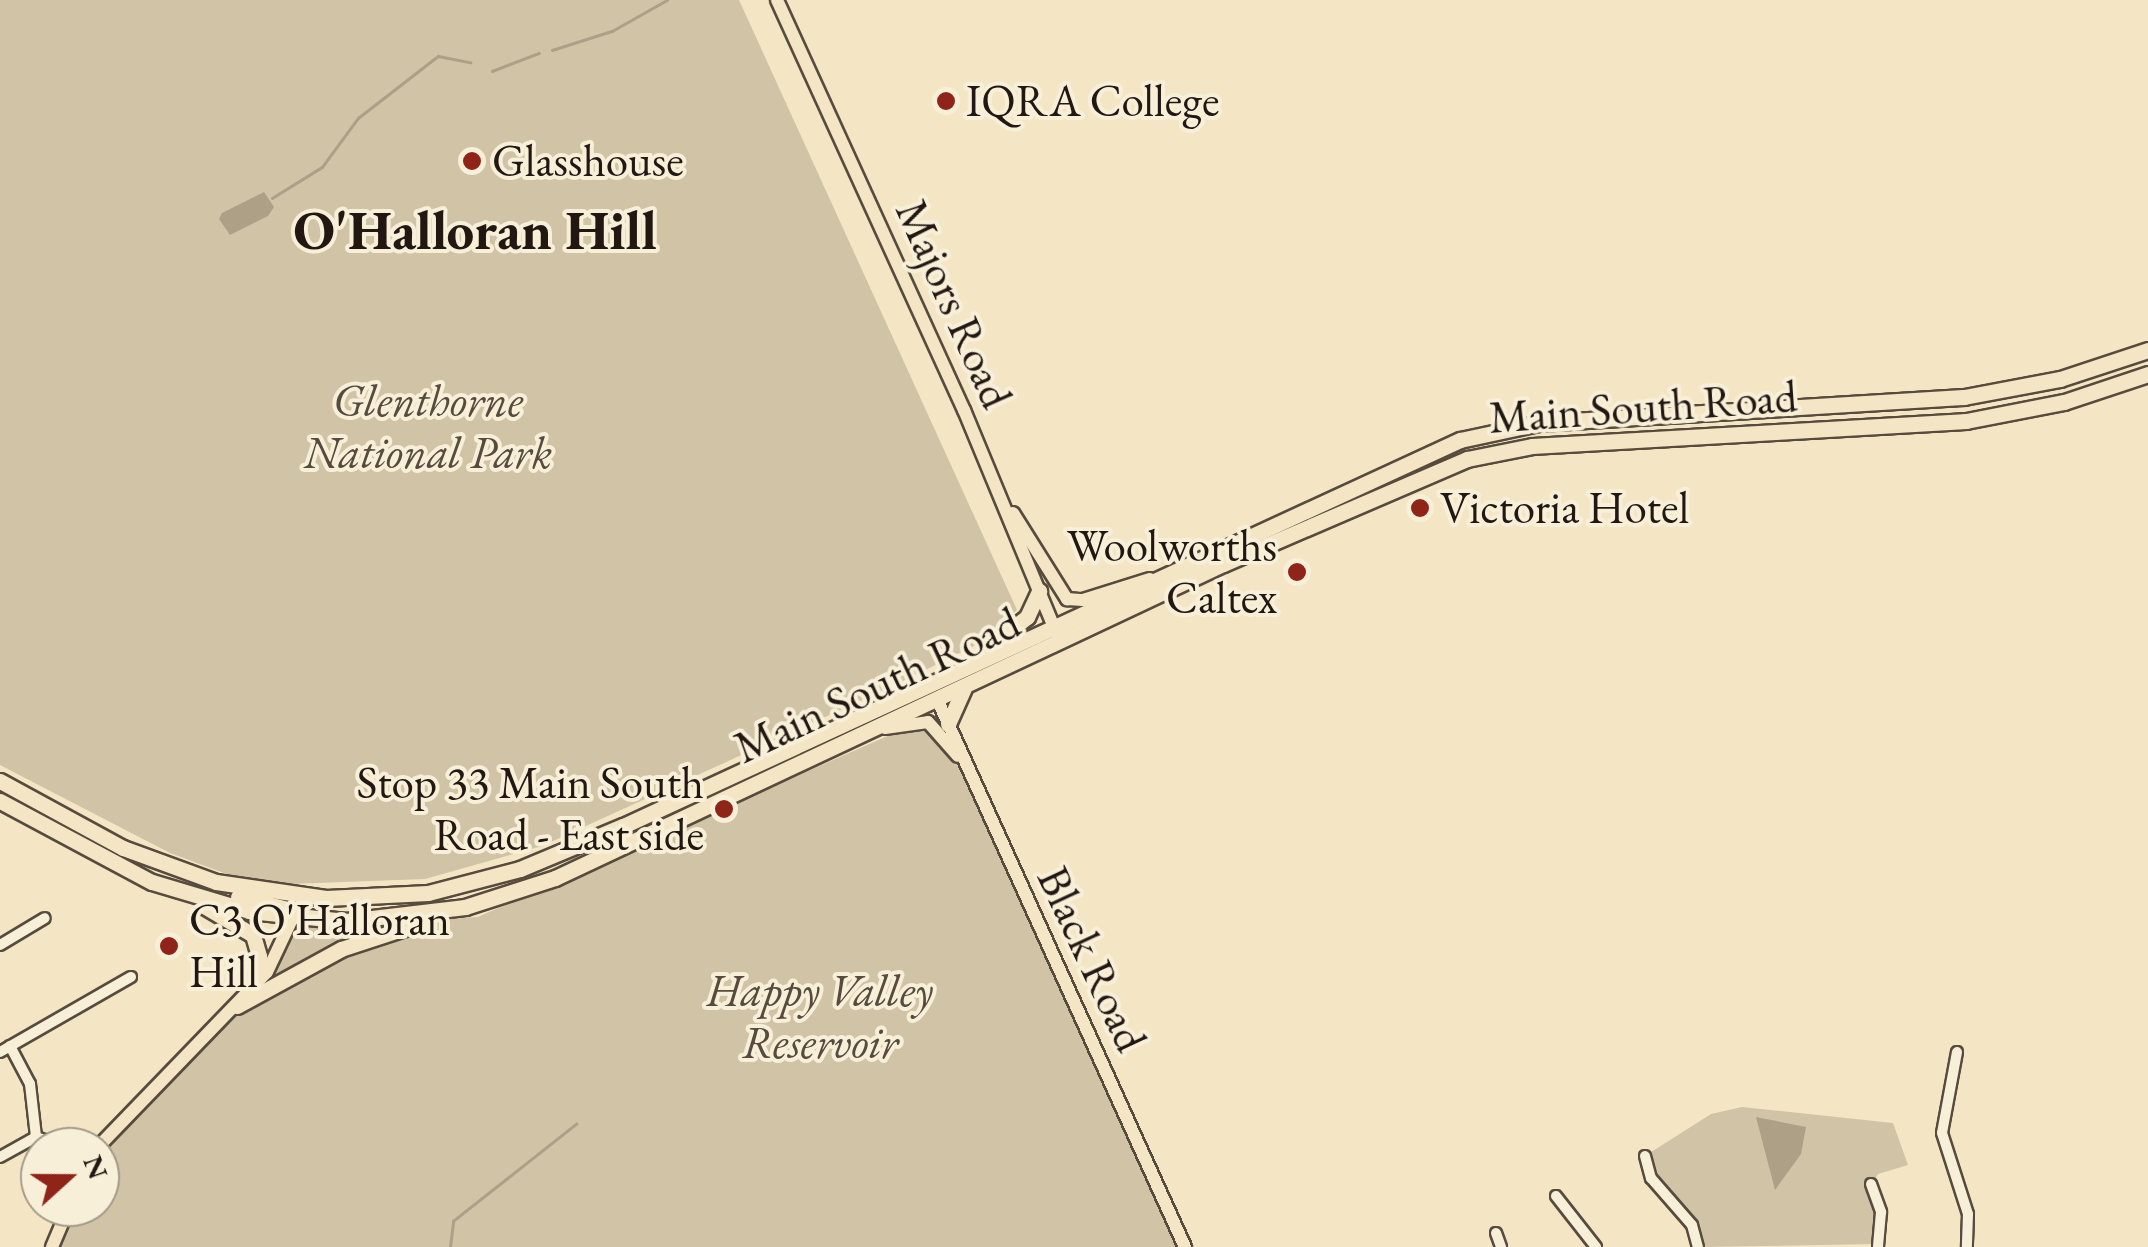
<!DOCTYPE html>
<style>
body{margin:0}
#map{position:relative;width:2148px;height:1247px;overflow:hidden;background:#f4e6c4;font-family:"EB Garamond",serif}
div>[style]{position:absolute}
.green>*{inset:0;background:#d0c3a6}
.water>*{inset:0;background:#ada087}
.stream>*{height:2.5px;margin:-1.25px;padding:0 1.25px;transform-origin:1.25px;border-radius:1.25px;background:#ada087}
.roads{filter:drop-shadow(2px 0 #574b3e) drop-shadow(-2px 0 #574b3e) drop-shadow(0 2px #574b3e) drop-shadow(0 -2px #574b3e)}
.minor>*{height:10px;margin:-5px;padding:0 5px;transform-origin:5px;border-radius:5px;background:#f8efd9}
.major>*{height:12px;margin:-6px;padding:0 6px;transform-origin:6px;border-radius:6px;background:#f4e6c4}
.highway>*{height:15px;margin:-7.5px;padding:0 7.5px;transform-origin:7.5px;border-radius:7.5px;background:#f4e6c4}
.dots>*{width:28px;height:28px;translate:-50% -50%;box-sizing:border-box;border:5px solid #f8efd9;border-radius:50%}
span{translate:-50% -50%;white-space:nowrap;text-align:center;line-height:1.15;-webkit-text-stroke:8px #f8efd9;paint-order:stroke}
.poi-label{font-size:45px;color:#231712}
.left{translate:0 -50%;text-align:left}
.right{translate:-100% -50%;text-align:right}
.street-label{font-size:45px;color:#231712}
.park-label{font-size:45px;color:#574b3e;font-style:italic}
.district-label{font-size:55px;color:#231712;font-weight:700}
.north{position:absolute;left:20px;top:1127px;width:100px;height:100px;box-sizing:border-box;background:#f8efd9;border:2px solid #a39989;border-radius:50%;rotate:69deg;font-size:28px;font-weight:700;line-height:40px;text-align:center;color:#231712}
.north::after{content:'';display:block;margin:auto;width:35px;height:45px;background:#8f2418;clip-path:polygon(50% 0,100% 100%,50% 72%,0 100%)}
</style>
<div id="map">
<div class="green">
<div style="clip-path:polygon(0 0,739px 0,1017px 610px,984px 641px,895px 685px,542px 846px,425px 879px,289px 884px,232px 876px,170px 853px,0 765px)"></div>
<div style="clip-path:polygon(935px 715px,1177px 1247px,55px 1247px,74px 1207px,100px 1207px,104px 1142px,275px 972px,295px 928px,478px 917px)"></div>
<div style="clip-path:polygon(1742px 1107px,1893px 1123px,1908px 1165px,1878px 1174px,1872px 1184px,1878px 1202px,1877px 1244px,1698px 1247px,1692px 1225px,1651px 1178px,1645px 1156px,1711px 1114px)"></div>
</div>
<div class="water">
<div style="clip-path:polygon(264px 192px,274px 207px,268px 216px,230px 235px,219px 219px,222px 213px)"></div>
<div style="clip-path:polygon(1756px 1117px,1806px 1127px,1801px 1154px,1775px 1190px)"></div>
</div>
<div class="stream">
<div style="left:552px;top:50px;width:63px;rotate:-17.6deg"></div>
<div style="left:612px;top:31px;width:63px;rotate:-29.4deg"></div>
<div style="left:492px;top:71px;width:50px;rotate:-21deg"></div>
<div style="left:272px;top:198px;width:59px;rotate:-31.8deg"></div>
<div style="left:322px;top:167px;width:61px;rotate:-53.7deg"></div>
<div style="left:358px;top:118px;width:101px;rotate:-37.8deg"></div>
<div style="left:438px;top:56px;width:33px;rotate:11deg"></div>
<div style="left:450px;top:1247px;width:26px;rotate:-83deg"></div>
<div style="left:453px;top:1221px;width:157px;rotate:-38.3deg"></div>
</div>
<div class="roads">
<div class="minor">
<div style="left:0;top:945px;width:52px;rotate:-31deg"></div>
<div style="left:10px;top:1046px;width:43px;rotate:62.2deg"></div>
<div style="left:30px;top:1084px;width:53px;rotate:83.5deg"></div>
<div style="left:0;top:1052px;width:151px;rotate:-29.8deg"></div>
<div style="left:1957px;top:1052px;width:82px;rotate:100.5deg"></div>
<div style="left:1942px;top:1133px;width:85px;rotate:72.2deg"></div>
<div style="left:1968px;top:1214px;width:33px;rotate:92deg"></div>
<div style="left:1645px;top:1156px;width:23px;rotate:75deg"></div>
<div style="left:1651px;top:1178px;width:62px;rotate:48.9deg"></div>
<div style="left:1692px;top:1225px;width:23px;rotate:75deg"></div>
<div style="left:0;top:1157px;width:41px;rotate:-29.1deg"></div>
<div style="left:36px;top:1137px;width:30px;rotate:20deg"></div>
<div style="left:1871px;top:1184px;width:30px;rotate:70deg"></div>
<div style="left:1881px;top:1212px;width:35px;rotate:95deg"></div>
<div style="left:1556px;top:1196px;width:65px;rotate:51.9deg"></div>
<div style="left:1496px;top:1233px;width:15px;rotate:70deg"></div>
</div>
<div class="major">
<div style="left:777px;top:0;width:451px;rotate:65.5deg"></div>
<div style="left:964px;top:410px;width:243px;rotate:67.5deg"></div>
<div style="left:1013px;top:513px;width:102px;rotate:57.9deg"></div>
<div style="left:1067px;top:599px;width:16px;rotate:4deg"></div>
<div style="left:1083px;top:600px;width:70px;rotate:-17.4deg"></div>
<div style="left:937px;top:699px;width:602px;rotate:65.65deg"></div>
<div style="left:885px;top:728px;width:43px;rotate:-7.9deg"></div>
<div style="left:928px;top:722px;width:45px;rotate:48.6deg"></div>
<div style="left:98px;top:1147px;width:243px;rotate:-46deg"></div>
<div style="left:267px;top:972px;width:59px;rotate:-64.7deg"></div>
<div style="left:52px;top:1247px;width:43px;rotate:-67deg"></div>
</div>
<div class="highway">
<div style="left:993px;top:643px;width:43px;rotate:-37.4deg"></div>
<div style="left:1027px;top:617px;width:29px;rotate:-65deg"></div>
<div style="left:948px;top:724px;width:39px;rotate:-66deg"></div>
<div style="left:0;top:781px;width:140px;rotate:28.6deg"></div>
<div style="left:123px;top:848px;width:99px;rotate:20.1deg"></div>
<div style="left:216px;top:882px;width:111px;rotate:8.3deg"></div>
<div style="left:326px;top:898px;width:102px;rotate:-2.8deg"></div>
<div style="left:428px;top:893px;width:95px;rotate:-14.6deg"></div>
<div style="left:520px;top:869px;width:112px;rotate:-22.7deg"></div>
<div style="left:623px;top:826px;width:922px;rotate:-24.76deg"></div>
<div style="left:1460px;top:440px;width:81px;rotate:-12.1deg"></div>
<div style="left:1539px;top:423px;width:426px;rotate:-3.5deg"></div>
<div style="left:1964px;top:397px;width:98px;rotate:-10.6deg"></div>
<div style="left:2060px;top:379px;width:93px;rotate:-18.2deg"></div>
<div style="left:0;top:801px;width:172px;rotate:28.1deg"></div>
<div style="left:152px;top:882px;width:101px;rotate:16.6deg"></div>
<div style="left:249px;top:911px;width:98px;rotate:5.9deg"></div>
<div style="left:346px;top:921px;width:120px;rotate:-6.7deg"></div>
<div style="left:465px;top:907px;width:95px;rotate:-17.9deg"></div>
<div style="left:555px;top:878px;width:738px;rotate:-25.18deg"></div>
<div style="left:1223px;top:564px;width:266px;rotate:-23.3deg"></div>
<div style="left:1467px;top:459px;width:66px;rotate:-11.3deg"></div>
<div style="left:1532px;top:446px;width:435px;rotate:-3.3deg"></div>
<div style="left:1966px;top:421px;width:100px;rotate:-11deg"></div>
<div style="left:2064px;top:402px;width:89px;rotate:-18.4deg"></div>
<div style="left:238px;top:897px;width:46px;rotate:13.7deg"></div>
<div style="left:283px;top:908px;width:10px;rotate:53deg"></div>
<div style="left:204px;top:906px;width:57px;rotate:30.6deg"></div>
<div style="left:253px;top:935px;width:22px;rotate:74deg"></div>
<div style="left:259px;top:956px;width:30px;rotate:98deg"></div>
<div style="left:237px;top:1006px;width:119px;rotate:-28.7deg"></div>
<div style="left:341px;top:949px;width:86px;rotate:-18.2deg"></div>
</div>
</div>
<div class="dots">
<div style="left:946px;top:101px;background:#8f2418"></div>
<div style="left:472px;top:161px;background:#8f2418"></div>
<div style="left:1420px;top:508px;background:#8f2418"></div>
<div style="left:1297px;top:572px;background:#8f2418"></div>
<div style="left:724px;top:809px;background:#8f2418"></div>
<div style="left:169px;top:946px;background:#8f2418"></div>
</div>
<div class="poi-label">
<span class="left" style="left:966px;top:101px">IQRA College</span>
<span class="left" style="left:492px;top:161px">Glasshouse</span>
<span class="left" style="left:1440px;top:508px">Victoria Hotel</span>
<span class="right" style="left:1277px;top:572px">Woolworths<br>Caltex</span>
<span class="right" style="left:704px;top:809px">Stop 33 Main South<br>Road - East side</span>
<span class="left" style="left:189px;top:946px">C3 O'Halloran<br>Hill</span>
</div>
<div class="street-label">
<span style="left:954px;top:304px;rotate:66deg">Majors Road</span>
<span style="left:1643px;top:407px;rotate:-4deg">Main South Road</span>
<span style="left:877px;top:685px;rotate:-25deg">Main South Road</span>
<span style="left:1092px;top:959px;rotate:65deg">Black Road</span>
</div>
<div class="park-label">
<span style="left:428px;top:427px">Glenthorne<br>National Park</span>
<span style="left:820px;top:1017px">Happy Valley<br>Reservoir</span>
</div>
<div class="district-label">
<span style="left:475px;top:230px">O'Halloran Hill</span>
</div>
<div class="north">N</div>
</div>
